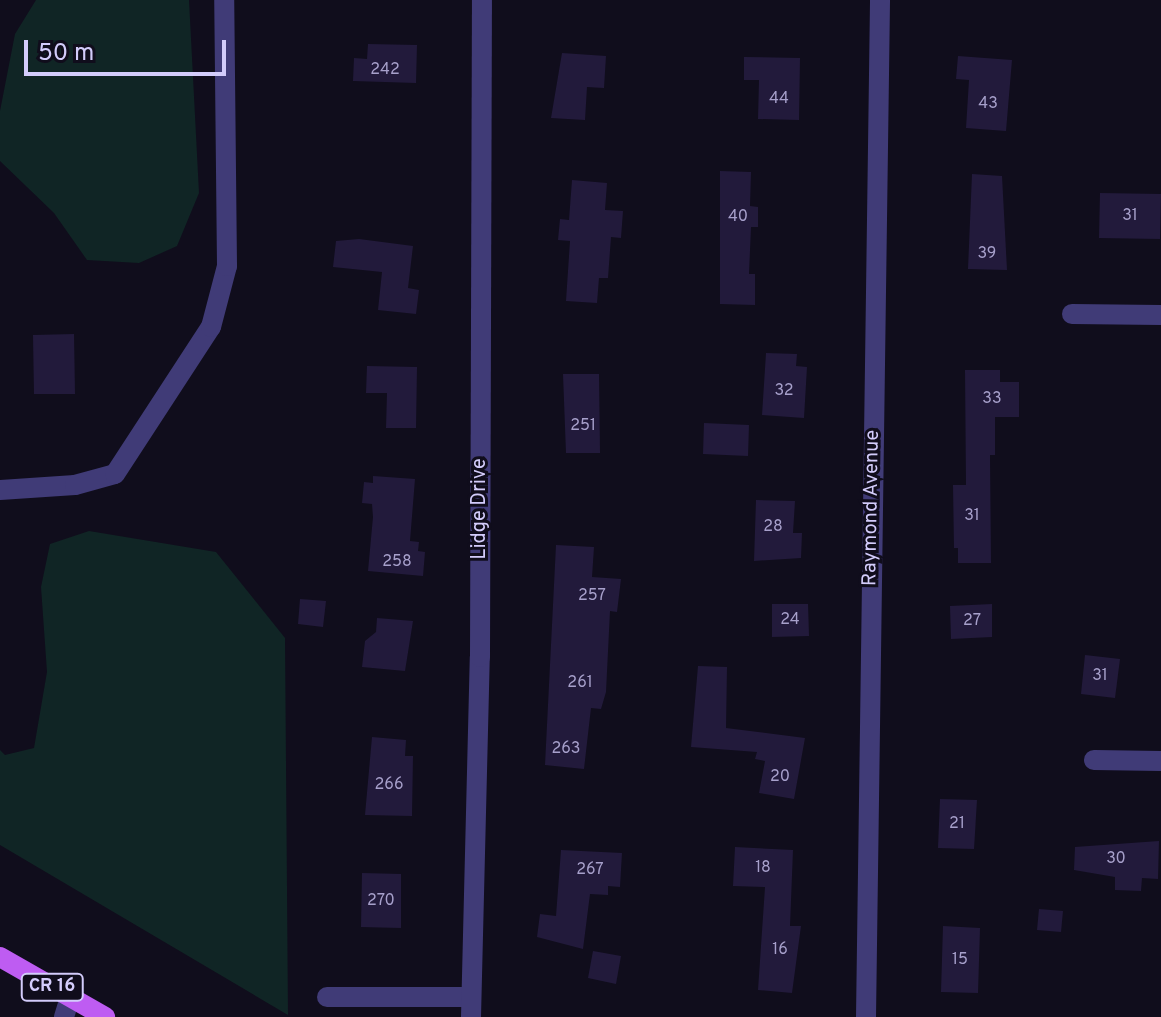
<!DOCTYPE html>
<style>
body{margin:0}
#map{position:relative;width:1161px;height:1017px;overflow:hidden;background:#100d1c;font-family:Overpass,sans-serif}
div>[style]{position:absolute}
.green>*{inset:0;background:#102525}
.building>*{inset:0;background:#221a3b}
.minor>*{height:20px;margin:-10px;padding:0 10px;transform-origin:10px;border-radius:10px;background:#403b77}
.major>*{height:20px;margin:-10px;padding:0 10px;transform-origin:10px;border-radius:10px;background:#be5cf2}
span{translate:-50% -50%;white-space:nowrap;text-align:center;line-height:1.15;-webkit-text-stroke:6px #100d1c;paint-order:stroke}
.number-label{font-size:16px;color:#a7a0cb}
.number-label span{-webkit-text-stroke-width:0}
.shield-label span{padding:2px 6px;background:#100d1c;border:2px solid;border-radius:6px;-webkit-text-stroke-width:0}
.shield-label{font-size:18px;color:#d3ccfb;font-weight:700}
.street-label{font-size:20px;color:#d3ccfb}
.scale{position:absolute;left:24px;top:40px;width:202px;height:36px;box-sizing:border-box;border:4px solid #d3ccfb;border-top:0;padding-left:10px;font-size:24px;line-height:28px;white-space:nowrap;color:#d3ccfb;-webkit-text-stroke:6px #100d1c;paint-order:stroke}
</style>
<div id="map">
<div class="green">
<div style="clip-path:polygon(36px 0,189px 0,199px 193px,177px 246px,139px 263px,87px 260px,54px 213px,0 161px,0 111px,15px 34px)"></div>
<div style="clip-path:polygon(89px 531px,216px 552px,285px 638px,288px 1015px,0 845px,0 750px,5px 755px,34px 748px,47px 672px,41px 587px,50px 544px)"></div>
</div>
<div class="building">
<div style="clip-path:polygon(368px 44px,417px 45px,416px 83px,353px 81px,354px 58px,367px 59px)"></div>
<div style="clip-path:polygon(562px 53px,606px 56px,604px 88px,587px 87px,585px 120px,551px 118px)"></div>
<div style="clip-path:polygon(958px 56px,1012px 60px,1006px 131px,966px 128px,969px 80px,956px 79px)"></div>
<div style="clip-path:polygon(744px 57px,800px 58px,799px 120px,758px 119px,759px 80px,744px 80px)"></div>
<div style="clip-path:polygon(720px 171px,751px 172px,750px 206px,758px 207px,758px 227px,751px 227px,749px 274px,755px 274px,755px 305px,720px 304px)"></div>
<div style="clip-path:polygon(972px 174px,1002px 176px,1007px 270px,968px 269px)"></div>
<div style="clip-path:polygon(572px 180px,607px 183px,605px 210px,623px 211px,621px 238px,611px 237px,608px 278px,599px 278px,597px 303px,566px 301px,570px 241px,558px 240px,560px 219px,569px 220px)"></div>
<div style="clip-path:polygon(1100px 193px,1161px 194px,1160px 239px,1099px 238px)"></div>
<div style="clip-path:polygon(359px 239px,413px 246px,408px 288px,419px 290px,416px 314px,378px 310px,382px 272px,333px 267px,336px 241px)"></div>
<div style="clip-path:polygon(74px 334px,75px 394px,34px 394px,33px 335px)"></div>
<div style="clip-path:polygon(766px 353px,797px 354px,796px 366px,807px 367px,804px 418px,762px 415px)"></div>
<div style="clip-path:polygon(367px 366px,417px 367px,416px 428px,386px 428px,387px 393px,366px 393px)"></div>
<div style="clip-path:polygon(965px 370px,1000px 370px,1000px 382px,1019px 382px,1019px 417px,995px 417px,995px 455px,990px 455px,991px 563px,958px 563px,958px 548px,954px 548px,953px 485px,966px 485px)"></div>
<div style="clip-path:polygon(563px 374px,599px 374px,600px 453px,566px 453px)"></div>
<div style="clip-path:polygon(704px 423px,749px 425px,748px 456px,703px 454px)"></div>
<div style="clip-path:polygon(373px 476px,415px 479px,410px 541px,419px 542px,418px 551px,425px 552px,423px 576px,368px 571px,373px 517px,372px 504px,362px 503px,364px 482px,373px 483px)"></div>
<div style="clip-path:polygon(756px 500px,795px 501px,793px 533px,802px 533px,801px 558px,754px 561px)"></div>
<div style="clip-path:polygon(556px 545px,594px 547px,592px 577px,621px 579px,617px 612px,610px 611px,606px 692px,601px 709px,591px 708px,584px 769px,545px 765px)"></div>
<div style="clip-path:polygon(300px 599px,326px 601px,323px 627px,298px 624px)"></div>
<div style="clip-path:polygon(772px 604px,808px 604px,809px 636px,772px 637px)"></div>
<div style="clip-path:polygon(992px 604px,992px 637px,951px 639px,950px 606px)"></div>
<div style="clip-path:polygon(377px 618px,413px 621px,405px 671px,362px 667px,365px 641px,376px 632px)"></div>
<div style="clip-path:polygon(1085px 655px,1120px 659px,1115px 698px,1081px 694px)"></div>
<div style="clip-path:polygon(698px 666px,727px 667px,726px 728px,805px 738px,794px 799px,759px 793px,765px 761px,755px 759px,757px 752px,691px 747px)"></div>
<div style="clip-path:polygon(372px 737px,406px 740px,405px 756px,413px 756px,412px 816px,365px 815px)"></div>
<div style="clip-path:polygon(940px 799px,977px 800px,974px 849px,938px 848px)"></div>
<div style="clip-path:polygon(1159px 841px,1158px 879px,1142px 878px,1141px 891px,1115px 890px,1115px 877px,1074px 870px,1075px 847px)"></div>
<div style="clip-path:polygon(735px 847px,793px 850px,790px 926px,801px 926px,792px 993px,758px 990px,765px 887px,733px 886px)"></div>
<div style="clip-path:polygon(561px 850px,622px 853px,620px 887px,608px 886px,608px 895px,590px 894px,583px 949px,537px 937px,540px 914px,556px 916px)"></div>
<div style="clip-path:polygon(362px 873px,401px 874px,401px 928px,361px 927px)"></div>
<div style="clip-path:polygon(1039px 909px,1063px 911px,1061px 932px,1037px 930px)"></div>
<div style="clip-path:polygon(943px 926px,980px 928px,978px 993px,941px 992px)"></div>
<div style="clip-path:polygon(593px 951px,621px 956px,616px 984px,588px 978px)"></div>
</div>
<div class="minor">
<div style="left:1072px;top:314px;width:89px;rotate:0.6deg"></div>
<div style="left:0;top:490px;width:75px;rotate:-3.8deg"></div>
<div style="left:75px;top:485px;width:41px;rotate:-15.4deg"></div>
<div style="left:115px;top:474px;width:176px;rotate:-56.9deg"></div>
<div style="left:211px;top:327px;width:63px;rotate:-75.3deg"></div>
<div style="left:227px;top:266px;width:266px;rotate:-90.6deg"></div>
<div style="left:1094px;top:760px;width:67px;rotate:0.9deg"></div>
<div style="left:327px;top:997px;width:144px"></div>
<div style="left:64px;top:1017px;width:21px;rotate:-73deg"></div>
<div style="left:471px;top:1017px;width:360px;rotate:-88.6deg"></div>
<div style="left:480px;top:657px;width:657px;rotate:-89.83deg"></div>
<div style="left:866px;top:1017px;width:1017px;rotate:-89.21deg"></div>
</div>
<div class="major">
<div style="left:0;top:957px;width:121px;rotate:29.7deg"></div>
</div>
<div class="number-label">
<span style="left:385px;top:70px">242</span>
<span style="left:779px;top:99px">44</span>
<span style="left:988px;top:104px">43</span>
<span style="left:1130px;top:216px">31</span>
<span style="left:738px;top:217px">40</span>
<span style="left:987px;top:254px">39</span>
<span style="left:784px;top:391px">32</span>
<span style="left:992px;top:399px">33</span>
<span style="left:583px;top:426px">251</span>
<span style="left:972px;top:516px">31</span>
<span style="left:773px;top:527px">28</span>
<span style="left:397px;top:562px">258</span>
<span style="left:592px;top:596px">257</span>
<span style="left:790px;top:620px">24</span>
<span style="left:972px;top:621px">27</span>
<span style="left:1100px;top:676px">31</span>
<span style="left:580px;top:683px">261</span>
<span style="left:566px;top:749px">263</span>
<span style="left:780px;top:777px">20</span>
<span style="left:389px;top:785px">266</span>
<span style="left:957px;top:824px">21</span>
<span style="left:1116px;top:859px">30</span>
<span style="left:763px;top:868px">18</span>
<span style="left:590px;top:870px">267</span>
<span style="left:381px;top:901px">270</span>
<span style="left:780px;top:950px">16</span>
<span style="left:960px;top:960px">15</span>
</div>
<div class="shield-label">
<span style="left:52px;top:987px">CR 16</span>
</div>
<div class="street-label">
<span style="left:872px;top:508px;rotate:-89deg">Raymond Avenue</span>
<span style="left:480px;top:509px;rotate:-90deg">Lidge Drive</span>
</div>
<div class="scale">50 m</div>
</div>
